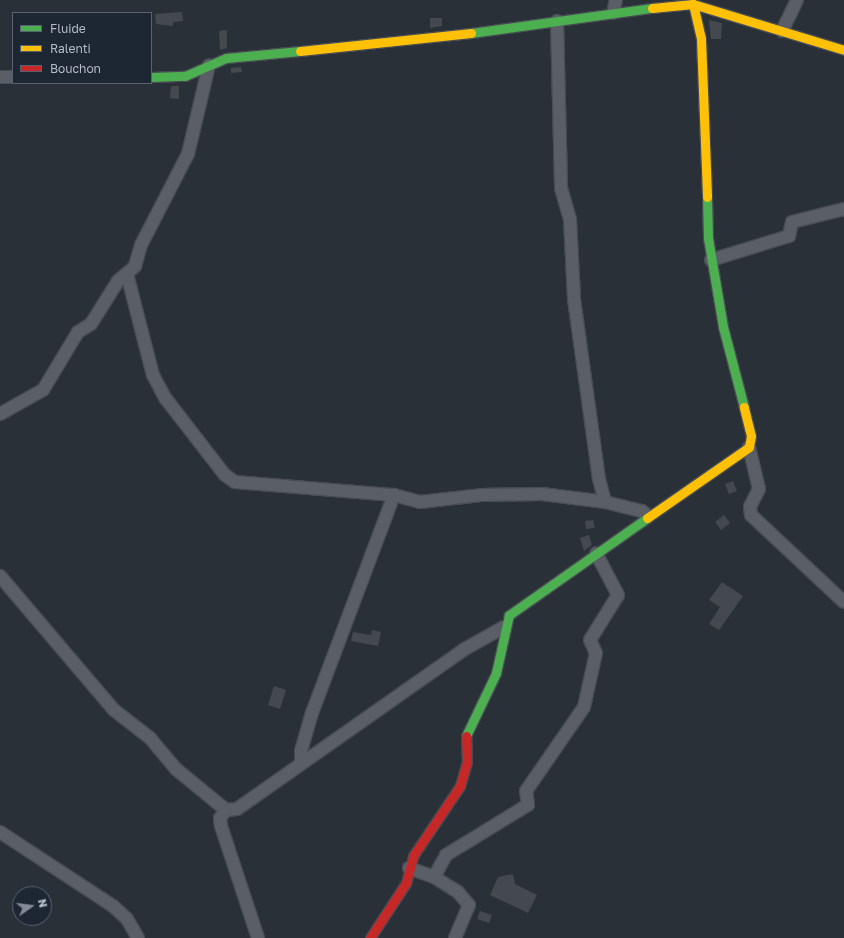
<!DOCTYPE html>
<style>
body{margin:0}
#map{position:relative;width:844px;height:938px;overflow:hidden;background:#2a3038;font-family:"Golos Text",sans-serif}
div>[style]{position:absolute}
.building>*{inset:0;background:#444950}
.roads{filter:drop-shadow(1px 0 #484c53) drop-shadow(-1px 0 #484c53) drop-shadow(0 1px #484c53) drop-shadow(0 -1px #484c53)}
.street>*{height:12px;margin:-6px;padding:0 6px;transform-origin:6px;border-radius:6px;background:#5a5e66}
.fast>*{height:9px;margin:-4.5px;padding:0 4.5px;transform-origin:4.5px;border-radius:4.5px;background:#4caf50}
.slow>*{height:9px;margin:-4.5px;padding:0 4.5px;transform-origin:4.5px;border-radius:4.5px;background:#ffc107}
.jam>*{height:9px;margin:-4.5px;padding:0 4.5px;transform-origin:4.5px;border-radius:4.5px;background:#c62828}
span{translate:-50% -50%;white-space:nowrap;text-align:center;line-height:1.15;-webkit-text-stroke:3px #1d2633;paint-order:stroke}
.legend{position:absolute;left:12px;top:12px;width:140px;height:72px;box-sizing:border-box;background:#1d2633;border:1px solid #59626f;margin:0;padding:5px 7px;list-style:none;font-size:12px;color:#b4bcc9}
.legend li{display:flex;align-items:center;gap:8px;height:20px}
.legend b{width:20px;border:1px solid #59626f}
.north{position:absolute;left:12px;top:886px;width:40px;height:40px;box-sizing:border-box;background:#1d2633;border:1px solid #59626f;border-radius:50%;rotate:76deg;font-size:11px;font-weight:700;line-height:16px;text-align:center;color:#b4bcc9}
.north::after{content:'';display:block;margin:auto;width:14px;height:18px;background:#848b96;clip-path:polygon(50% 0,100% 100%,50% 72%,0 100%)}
</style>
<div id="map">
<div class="building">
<div style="clip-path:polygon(182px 12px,183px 21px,173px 22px,173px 26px,156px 24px,155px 14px)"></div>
<div style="clip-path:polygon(430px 18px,442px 18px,442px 26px,430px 28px)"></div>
<div style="clip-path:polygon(709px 20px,722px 23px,721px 39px,711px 39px)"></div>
<div style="clip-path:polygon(227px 30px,227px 48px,220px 50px,219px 31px)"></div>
<div style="clip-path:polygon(241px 67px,242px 72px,231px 73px,231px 68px)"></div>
<div style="clip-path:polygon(171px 86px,179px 86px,179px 99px,170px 98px)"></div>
<div style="clip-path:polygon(733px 481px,737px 491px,729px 494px,725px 484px)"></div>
<div style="clip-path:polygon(724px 515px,730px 523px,721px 530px,715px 522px)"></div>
<div style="clip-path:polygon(593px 520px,595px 528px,586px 529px,585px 521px)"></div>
<div style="clip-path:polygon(589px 535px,592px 545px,584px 551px,580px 538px)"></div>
<div style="clip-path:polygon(722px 582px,743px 596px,719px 630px,709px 624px,720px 607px,709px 600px)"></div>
<div style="clip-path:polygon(372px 630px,381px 632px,378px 646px,351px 641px,353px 632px,371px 635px)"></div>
<div style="clip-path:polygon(274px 686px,286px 690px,280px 709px,268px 705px)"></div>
<div style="clip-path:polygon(513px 874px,515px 884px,537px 895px,528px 913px,490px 895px,498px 877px)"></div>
<div style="clip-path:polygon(480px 911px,492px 915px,489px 923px,477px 919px)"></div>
</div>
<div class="roads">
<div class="street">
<div style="left:613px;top:13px;width:13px;rotate:-77deg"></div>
<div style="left:557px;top:21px;width:167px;rotate:88.6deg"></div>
<div style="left:561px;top:188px;width:32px;rotate:74deg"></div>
<div style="left:570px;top:219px;width:80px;rotate:87.1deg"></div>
<div style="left:574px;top:299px;width:182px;rotate:82.1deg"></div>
<div style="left:599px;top:479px;width:24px;rotate:75deg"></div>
<div style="left:605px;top:502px;width:38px;rotate:14deg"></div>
<div style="left:642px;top:511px;width:8px;rotate:40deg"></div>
<div style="left:782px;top:31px;width:34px;rotate:-64deg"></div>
<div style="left:0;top:77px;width:13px"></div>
<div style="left:711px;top:260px;width:82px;rotate:-17.1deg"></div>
<div style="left:789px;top:236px;width:14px;rotate:-78deg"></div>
<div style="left:792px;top:222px;width:54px;rotate:-14deg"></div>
<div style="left:127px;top:274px;width:104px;rotate:75.6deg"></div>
<div style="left:153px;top:375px;width:27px;rotate:62deg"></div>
<div style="left:166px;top:399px;width:96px;rotate:52.2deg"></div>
<div style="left:225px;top:475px;width:12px;rotate:35deg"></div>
<div style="left:235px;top:482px;width:160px;rotate:4.7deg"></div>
<div style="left:394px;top:495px;width:27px;rotate:15deg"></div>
<div style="left:420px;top:502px;width:61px;rotate:-6.5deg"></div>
<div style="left:481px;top:495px;width:61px;rotate:-0.9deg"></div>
<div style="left:542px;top:494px;width:64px;rotate:7.2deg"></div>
<div style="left:0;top:414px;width:49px;rotate:-29.2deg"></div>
<div style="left:43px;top:390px;width:68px;rotate:-58.9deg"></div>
<div style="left:78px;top:332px;width:15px;rotate:-32deg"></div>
<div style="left:91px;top:324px;width:51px;rotate:-57.9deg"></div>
<div style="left:118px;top:281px;width:23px;rotate:-41deg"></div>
<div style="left:135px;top:266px;width:22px;rotate:-74deg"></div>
<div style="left:141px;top:245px;width:102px;rotate:-62.7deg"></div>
<div style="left:188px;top:154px;width:91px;rotate:-76.7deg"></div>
<div style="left:749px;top:447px;width:43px;rotate:76.6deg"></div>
<div style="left:759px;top:489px;width:20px;rotate:117deg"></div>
<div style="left:750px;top:507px;width:8px;rotate:83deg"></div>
<div style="left:751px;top:515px;width:127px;rotate:43.1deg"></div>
<div style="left:0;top:576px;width:176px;rotate:49.6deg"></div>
<div style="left:114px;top:710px;width:46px;rotate:37.9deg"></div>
<div style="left:150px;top:738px;width:40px;rotate:50deg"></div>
<div style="left:176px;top:769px;width:65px;rotate:39.4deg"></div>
<div style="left:301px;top:761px;width:10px;rotate:-90deg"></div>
<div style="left:301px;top:751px;width:40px;rotate:-74deg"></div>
<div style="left:312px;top:713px;width:233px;rotate:-69.4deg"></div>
<div style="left:0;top:832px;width:135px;rotate:33.2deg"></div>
<div style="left:113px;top:906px;width:19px;rotate:43deg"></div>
<div style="left:127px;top:919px;width:22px;rotate:60deg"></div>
<div style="left:409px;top:868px;width:27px;rotate:20deg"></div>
<div style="left:434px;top:877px;width:28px;rotate:32deg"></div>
<div style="left:458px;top:892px;width:17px;rotate:50deg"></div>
<div style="left:469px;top:905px;width:36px;rotate:113deg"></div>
<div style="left:434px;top:877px;width:25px;rotate:-61deg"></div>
<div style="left:446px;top:855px;width:96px;rotate:-31.4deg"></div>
<div style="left:528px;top:805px;width:14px;rotate:-98deg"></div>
<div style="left:526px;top:791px;width:102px;rotate:-55.4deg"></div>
<div style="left:584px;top:707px;width:55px;rotate:-77.5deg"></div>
<div style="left:596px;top:653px;width:14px;rotate:-115deg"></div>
<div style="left:590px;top:640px;width:53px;rotate:-58.1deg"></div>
<div style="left:618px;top:595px;width:47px;rotate:-117.6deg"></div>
<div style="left:258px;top:938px;width:118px;rotate:-108.3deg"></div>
<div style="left:221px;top:826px;width:8px;rotate:-97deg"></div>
<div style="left:220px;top:818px;width:10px;rotate:-53deg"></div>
<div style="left:226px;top:810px;width:11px;rotate:-5deg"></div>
<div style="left:237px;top:809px;width:276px;rotate:-35.1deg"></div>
<div style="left:463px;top:650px;width:47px;rotate:-29.3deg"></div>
</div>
<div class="fast">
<div style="left:471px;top:33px;width:183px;rotate:-7.9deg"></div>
<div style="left:151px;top:77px;width:34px;rotate:-2deg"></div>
<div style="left:185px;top:76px;width:45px;rotate:-23.7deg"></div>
<div style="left:226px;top:58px;width:74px;rotate:-5.4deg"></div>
<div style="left:707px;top:197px;width:41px;rotate:88.6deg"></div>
<div style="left:708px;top:238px;width:90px;rotate:80.4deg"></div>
<div style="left:723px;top:327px;width:83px;rotate:75.3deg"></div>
<div style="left:466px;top:736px;width:70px;rotate:-64.5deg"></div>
<div style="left:496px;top:673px;width:59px;rotate:-77.4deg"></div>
<div style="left:509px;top:615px;width:169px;rotate:-35.1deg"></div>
</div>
<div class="slow">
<div style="left:693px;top:4px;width:36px;rotate:77deg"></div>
<div style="left:701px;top:39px;width:158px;rotate:87.8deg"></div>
<div style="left:652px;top:8px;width:41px;rotate:-5.6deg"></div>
<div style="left:693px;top:4px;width:158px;rotate:16.9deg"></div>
<div style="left:300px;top:51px;width:172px;rotate:-6deg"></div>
<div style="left:647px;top:518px;width:124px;rotate:-34.8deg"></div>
<div style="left:749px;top:447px;width:11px;rotate:-80deg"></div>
<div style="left:751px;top:436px;width:30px;rotate:-104deg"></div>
</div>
<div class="jam">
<div style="left:370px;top:938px;width:66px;rotate:-56.8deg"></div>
<div style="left:406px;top:883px;width:28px;rotate:-75deg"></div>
<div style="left:413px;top:856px;width:84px;rotate:-56.1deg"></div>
<div style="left:460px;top:786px;width:25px;rotate:-74deg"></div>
<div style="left:467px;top:762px;width:26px;rotate:-92deg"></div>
</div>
</div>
<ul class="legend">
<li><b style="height:5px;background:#4caf50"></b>Fluide</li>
<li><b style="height:5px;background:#ffc107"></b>Ralenti</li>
<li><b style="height:5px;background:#c62828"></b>Bouchon</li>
</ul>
<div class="north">N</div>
</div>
